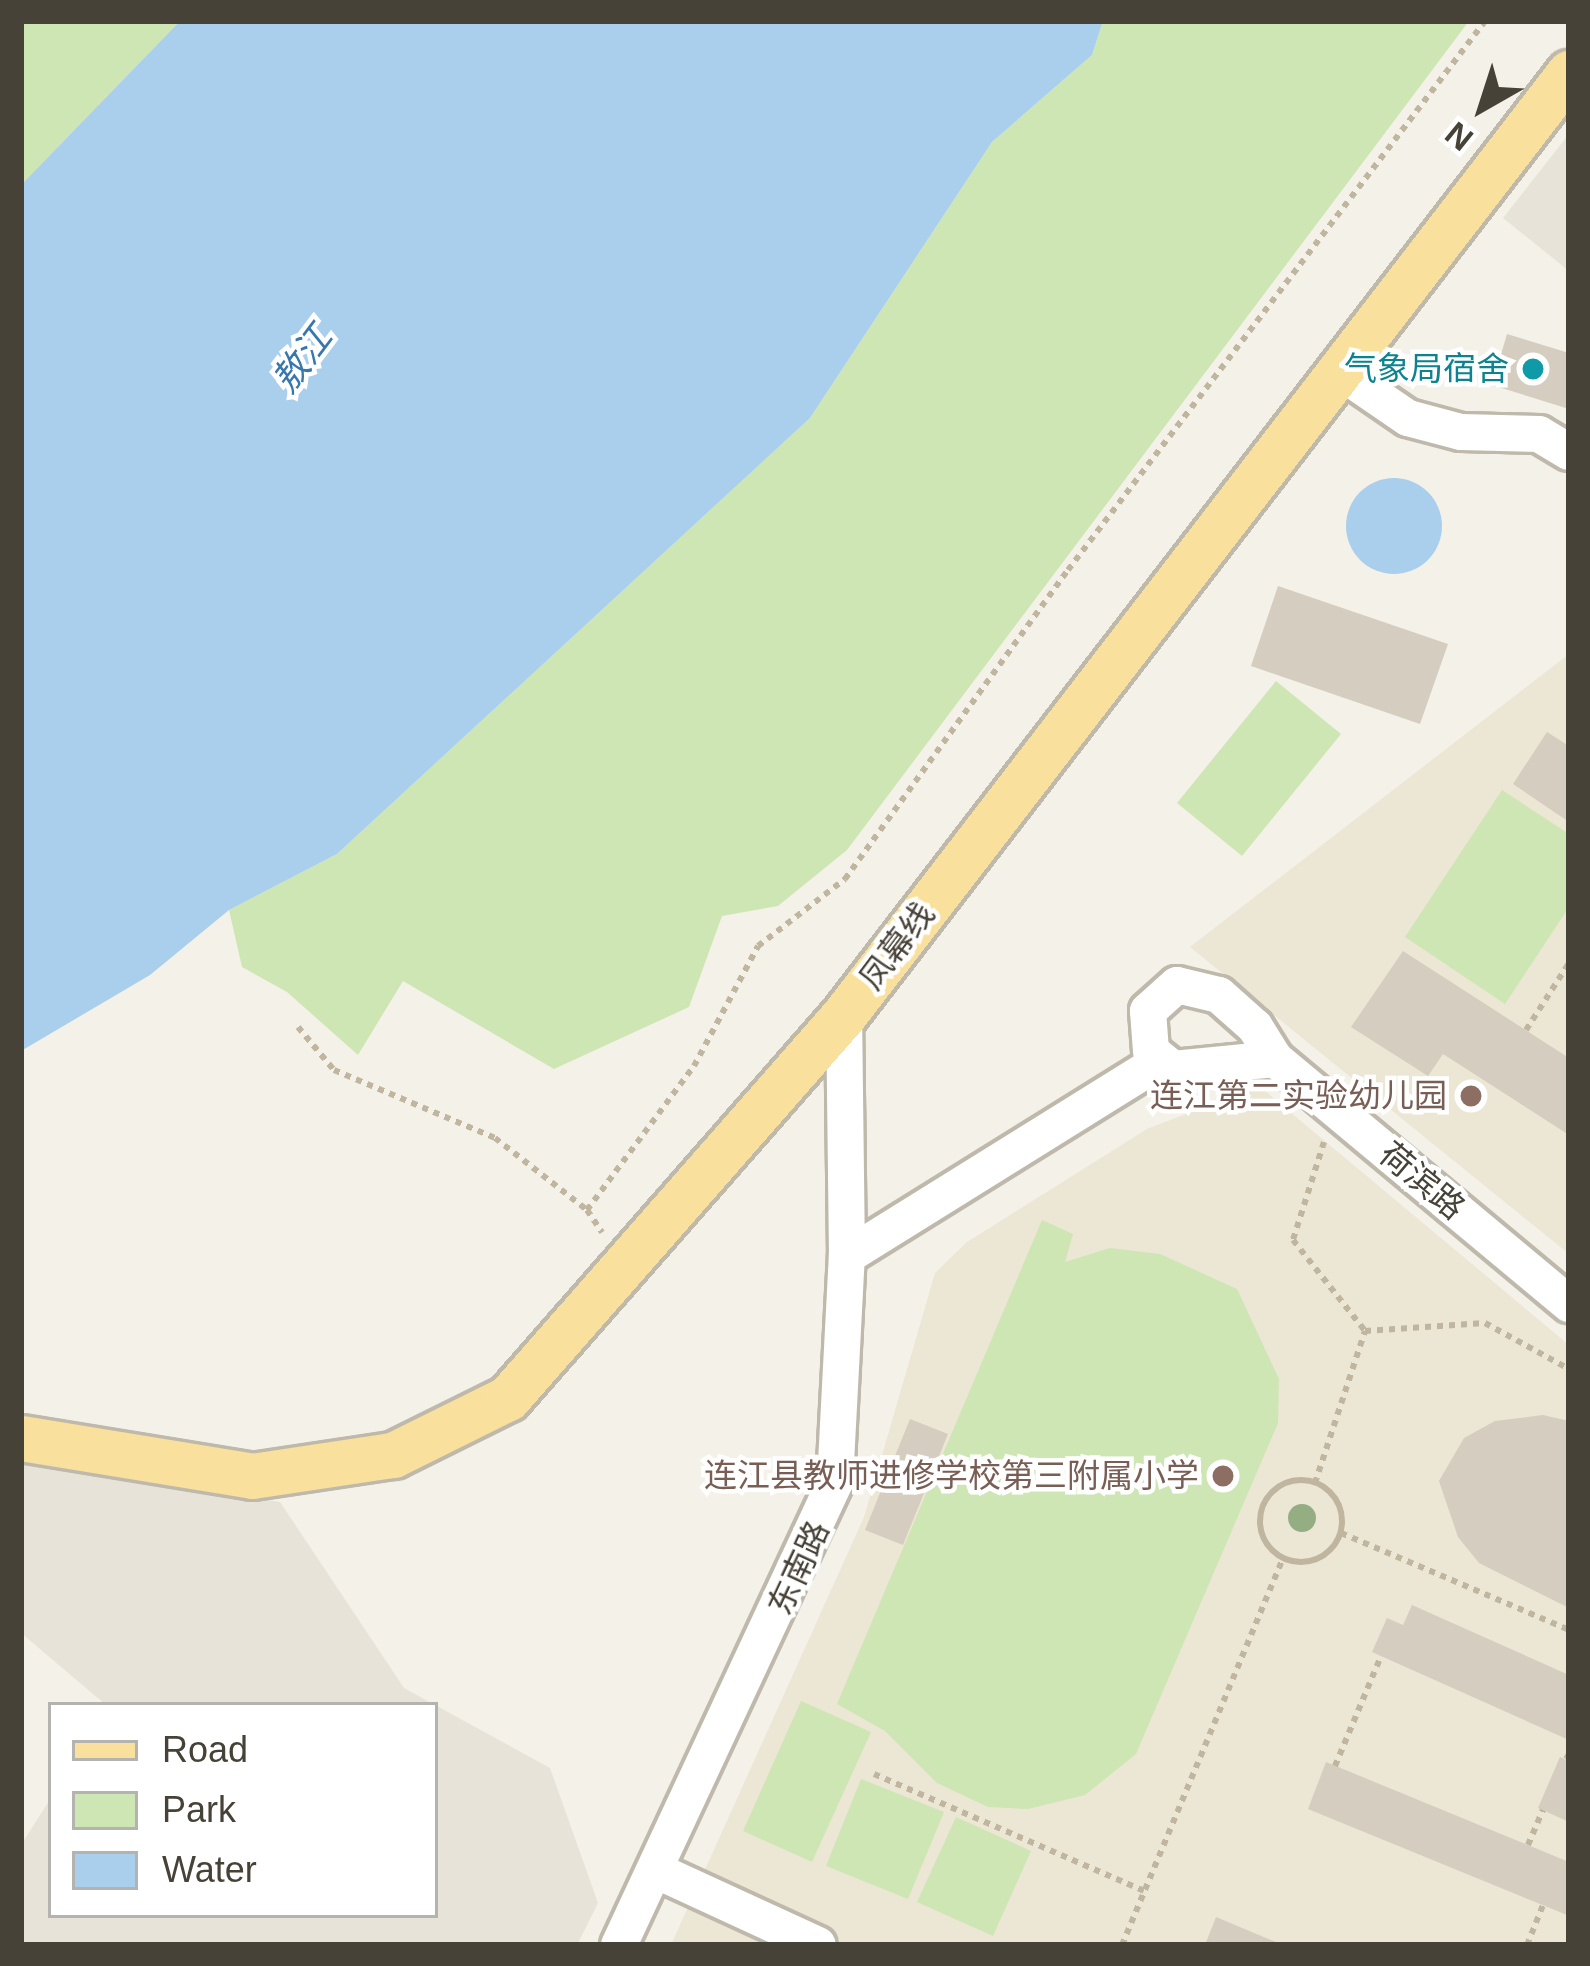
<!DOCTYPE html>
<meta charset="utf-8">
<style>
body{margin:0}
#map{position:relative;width:1590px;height:1966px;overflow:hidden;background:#f4f1e9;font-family:Arial,"Noto Sans SC",sans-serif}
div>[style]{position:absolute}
.residential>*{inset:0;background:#e7e3d8}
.education>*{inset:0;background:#ece6d4}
.green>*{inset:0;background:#cee6b4}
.water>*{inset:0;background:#a9cfed}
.round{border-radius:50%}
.building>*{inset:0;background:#d5cdbf}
.path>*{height:6px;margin-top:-3px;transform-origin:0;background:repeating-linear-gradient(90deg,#c0b59e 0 6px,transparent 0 12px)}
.path>.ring{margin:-3px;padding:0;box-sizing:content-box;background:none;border:6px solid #c0b59e;border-radius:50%}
.roads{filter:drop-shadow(3px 0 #bfb9ac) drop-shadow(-3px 0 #bfb9ac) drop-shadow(0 3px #bfb9ac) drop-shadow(0 -3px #bfb9ac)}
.minor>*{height:36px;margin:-18px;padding:0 18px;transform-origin:18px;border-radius:18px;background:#fff}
.major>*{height:45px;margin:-22.5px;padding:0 22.5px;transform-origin:22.5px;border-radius:22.5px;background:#f9e19d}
.trees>*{width:28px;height:28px;margin:-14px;border-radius:50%;background:#95ad82}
.dots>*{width:33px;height:33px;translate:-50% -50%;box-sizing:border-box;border:6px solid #fff;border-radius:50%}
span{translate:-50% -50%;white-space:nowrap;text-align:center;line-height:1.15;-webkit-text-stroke:9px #fff;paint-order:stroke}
.culture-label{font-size:33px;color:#0d838f}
.right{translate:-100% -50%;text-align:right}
.street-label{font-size:33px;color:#474238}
.education-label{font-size:33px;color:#785e54}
.water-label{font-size:36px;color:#3678ae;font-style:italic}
.frame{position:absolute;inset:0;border:24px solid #474238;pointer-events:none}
.legend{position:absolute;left:48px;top:1702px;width:390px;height:216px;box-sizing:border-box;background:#fff;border:3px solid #b5b3af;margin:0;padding:15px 21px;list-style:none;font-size:36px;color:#474238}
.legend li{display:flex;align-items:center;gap:24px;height:60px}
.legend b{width:60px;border:3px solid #b5b3af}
.north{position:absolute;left:1422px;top:48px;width:120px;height:120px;-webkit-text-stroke:9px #fff;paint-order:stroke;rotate:219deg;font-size:33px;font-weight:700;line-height:48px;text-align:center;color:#474238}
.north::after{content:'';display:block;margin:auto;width:42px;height:54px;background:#474238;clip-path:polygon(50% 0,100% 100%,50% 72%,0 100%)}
</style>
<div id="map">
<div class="residential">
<div style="clip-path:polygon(1569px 134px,1569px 271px,1503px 218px)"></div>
<div style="clip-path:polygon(21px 1463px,280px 1502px,404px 1688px,435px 1705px,106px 1705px,21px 1633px)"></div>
<div style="clip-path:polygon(435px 1705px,550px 1768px,598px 1903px,577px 1945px,21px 1945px,21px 1845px,51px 1798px,51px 1915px,435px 1915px)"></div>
</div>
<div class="education">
<div style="clip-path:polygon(1569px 654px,1569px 1254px,1190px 947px)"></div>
<div style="clip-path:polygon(1259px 1086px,1569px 1345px,1569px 1945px,671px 1945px,864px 1517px,935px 1273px,967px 1242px,1147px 1129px)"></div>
</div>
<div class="green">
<div style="clip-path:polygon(21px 21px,180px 21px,21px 185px)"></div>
<div style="clip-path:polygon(1103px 21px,1469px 21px,847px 850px,778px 906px,722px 916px,689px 1007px,554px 1069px,403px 981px,358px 1055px,287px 992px,242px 967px,229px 910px,337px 854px,810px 418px,992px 142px,1092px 55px)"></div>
<div style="clip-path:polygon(1276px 681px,1341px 734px,1242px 856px,1177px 803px)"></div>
<div style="clip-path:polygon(1502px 790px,1569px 834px,1569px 907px,1505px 1004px,1405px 937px)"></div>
<div style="clip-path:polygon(1042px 1220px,1073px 1234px,1065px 1262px,1110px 1248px,1160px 1254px,1237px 1289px,1279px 1379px,1278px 1423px,1136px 1754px,1085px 1795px,1028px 1809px,988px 1807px,937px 1783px,885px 1731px,837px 1704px)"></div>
<div style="clip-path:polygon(801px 1701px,871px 1732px,812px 1862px,743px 1831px)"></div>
<div style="clip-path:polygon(861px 1779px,944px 1812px,908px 1899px,826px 1866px)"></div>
<div style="clip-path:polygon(956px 1817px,1031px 1851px,993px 1936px,917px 1902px)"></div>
</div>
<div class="water">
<div style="clip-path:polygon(180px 21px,1103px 21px,1092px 55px,992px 142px,810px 418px,337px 854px,229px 910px,150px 975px,21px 1051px,21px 185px)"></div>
<div class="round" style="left:1346px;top:478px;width:96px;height:96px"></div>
</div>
<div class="building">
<div style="clip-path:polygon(1507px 334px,1569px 353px,1569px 409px,1492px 385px)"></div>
<div style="clip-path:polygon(1278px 586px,1448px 644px,1420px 724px,1251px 666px)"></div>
<div style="clip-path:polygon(1547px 732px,1569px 746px,1569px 822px,1513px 784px)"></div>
<div style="clip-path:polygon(1403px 951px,1569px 1058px,1569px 1135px,1443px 1054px,1428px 1076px,1351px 1027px)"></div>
<div style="clip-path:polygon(1543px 1415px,1569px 1421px,1569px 1608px,1479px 1563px,1458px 1537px,1439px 1481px,1464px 1438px,1495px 1421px)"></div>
<div style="clip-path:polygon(910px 1419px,948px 1434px,903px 1545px,865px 1530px)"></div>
<div style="clip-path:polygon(1412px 1605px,1569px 1675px,1569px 1740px,1372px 1652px,1387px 1618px,1403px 1625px)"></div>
<div style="clip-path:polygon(1560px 1757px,1569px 1761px,1569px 1822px,1538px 1808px)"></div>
<div style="clip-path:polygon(1326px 1762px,1569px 1862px,1567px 1915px,1308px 1809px)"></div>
<div style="clip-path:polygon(1216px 1917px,1283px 1945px,1205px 1945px)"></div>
</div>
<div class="path">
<div style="left:298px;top:1027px;width:56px;rotate:50.1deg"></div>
<div style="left:334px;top:1070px;width:175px;rotate:22.9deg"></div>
<div style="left:495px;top:1138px;width:117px;rotate:38deg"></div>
<div style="left:587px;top:1210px;width:27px;rotate:56deg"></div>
<div style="left:1526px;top:1030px;width:80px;rotate:-57.3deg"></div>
<div style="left:1324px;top:1142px;width:103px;rotate:107.6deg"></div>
<div style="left:1293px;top:1240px;width:116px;rotate:51.6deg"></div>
<div style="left:587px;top:1210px;width:179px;rotate:-53.4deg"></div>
<div style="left:694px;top:1066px;width:136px;rotate:-61.9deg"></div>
<div style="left:758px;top:946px;width:110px;rotate:-37.6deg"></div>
<div style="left:845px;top:879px;width:381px;rotate:-54.2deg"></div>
<div style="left:1068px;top:570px;width:689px;rotate:-52.78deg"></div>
<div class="ring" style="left:1260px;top:1480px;width:76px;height:76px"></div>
<div style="left:1315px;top:1483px;width:160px;rotate:-71.8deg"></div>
<div style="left:1365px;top:1331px;width:120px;rotate:-3.8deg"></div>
<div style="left:1485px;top:1323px;width:96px;rotate:28.7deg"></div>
<div style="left:1341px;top:1533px;width:248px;rotate:23deg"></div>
<div style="left:1566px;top:1759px;width:6px;rotate:-59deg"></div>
<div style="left:1335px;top:1766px;width:119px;rotate:-67.3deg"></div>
<div style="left:874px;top:1774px;width:294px;rotate:23.4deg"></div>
<div style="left:1528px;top:1845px;width:38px;rotate:-67deg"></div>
<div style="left:1122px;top:1945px;width:419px;rotate:-67.4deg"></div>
<div style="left:1527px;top:1945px;width:43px;rotate:-68.2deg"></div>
</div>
<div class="roads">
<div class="minor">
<div style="left:1339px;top:371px;width:83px;rotate:34.3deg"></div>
<div style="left:1408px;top:418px;width:55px;rotate:14.8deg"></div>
<div style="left:1461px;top:432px;width:78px;rotate:1.5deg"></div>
<div style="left:1539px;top:434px;width:35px;rotate:31deg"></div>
<div style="left:1275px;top:1059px;width:102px;rotate:174.4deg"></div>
<div style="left:1173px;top:1069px;width:28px;rotate:-141deg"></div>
<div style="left:1151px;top:1051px;width:40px;rotate:-94.3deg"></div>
<div style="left:1148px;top:1011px;width:39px;rotate:-42deg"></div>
<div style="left:1177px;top:985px;width:43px;rotate:13.4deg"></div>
<div style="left:1219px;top:995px;width:48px;rotate:41.6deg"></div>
<div style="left:1255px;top:1027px;width:38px;rotate:58deg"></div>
<div style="left:1275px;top:1059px;width:383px;rotate:39.8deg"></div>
<div style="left:847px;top:1256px;width:369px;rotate:-31.9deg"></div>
<div style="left:655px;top:1870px;width:179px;rotate:24.7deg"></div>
<div style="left:619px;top:1945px;width:511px;rotate:-64.99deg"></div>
<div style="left:835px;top:1482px;width:226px;rotate:-87deg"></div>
<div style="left:847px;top:1256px;width:241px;rotate:-90.7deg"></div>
</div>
<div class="major">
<div style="left:21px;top:1438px;width:234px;rotate:9.3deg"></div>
<div style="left:252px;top:1476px;width:143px;rotate:-8.5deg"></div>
<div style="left:393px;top:1455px;width:128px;rotate:-26.4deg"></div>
<div style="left:508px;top:1398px;width:509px;rotate:-48.74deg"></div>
<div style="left:844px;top:1015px;width:1189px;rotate:-52.42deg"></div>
</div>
</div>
<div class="trees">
<div style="left:1302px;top:1518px"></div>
</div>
<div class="dots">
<div style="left:1533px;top:369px;background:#0f9aa8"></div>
<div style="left:1471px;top:1096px;background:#8d6e63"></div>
<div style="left:1223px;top:1476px;background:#8d6e63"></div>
</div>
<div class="culture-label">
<span class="right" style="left:1509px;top:369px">气象局宿舍</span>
</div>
<div class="street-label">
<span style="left:897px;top:946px;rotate:-53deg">凤幕线</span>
<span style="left:1422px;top:1181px;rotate:40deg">荷滨路</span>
<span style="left:799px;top:1568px;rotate:-65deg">东南路</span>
</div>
<div class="education-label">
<span class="right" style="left:1447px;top:1096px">连江第二实验幼儿园</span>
<span class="right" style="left:1199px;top:1476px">连江县教师进修学校第三附属小学</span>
</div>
<div class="water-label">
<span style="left:302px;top:359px;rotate:-53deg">敖江</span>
</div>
<div class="frame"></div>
<ul class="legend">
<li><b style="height:15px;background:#f9e19d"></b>Road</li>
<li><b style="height:33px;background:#cee6b4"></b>Park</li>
<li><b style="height:33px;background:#a9cfed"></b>Water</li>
</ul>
<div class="north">N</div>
</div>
